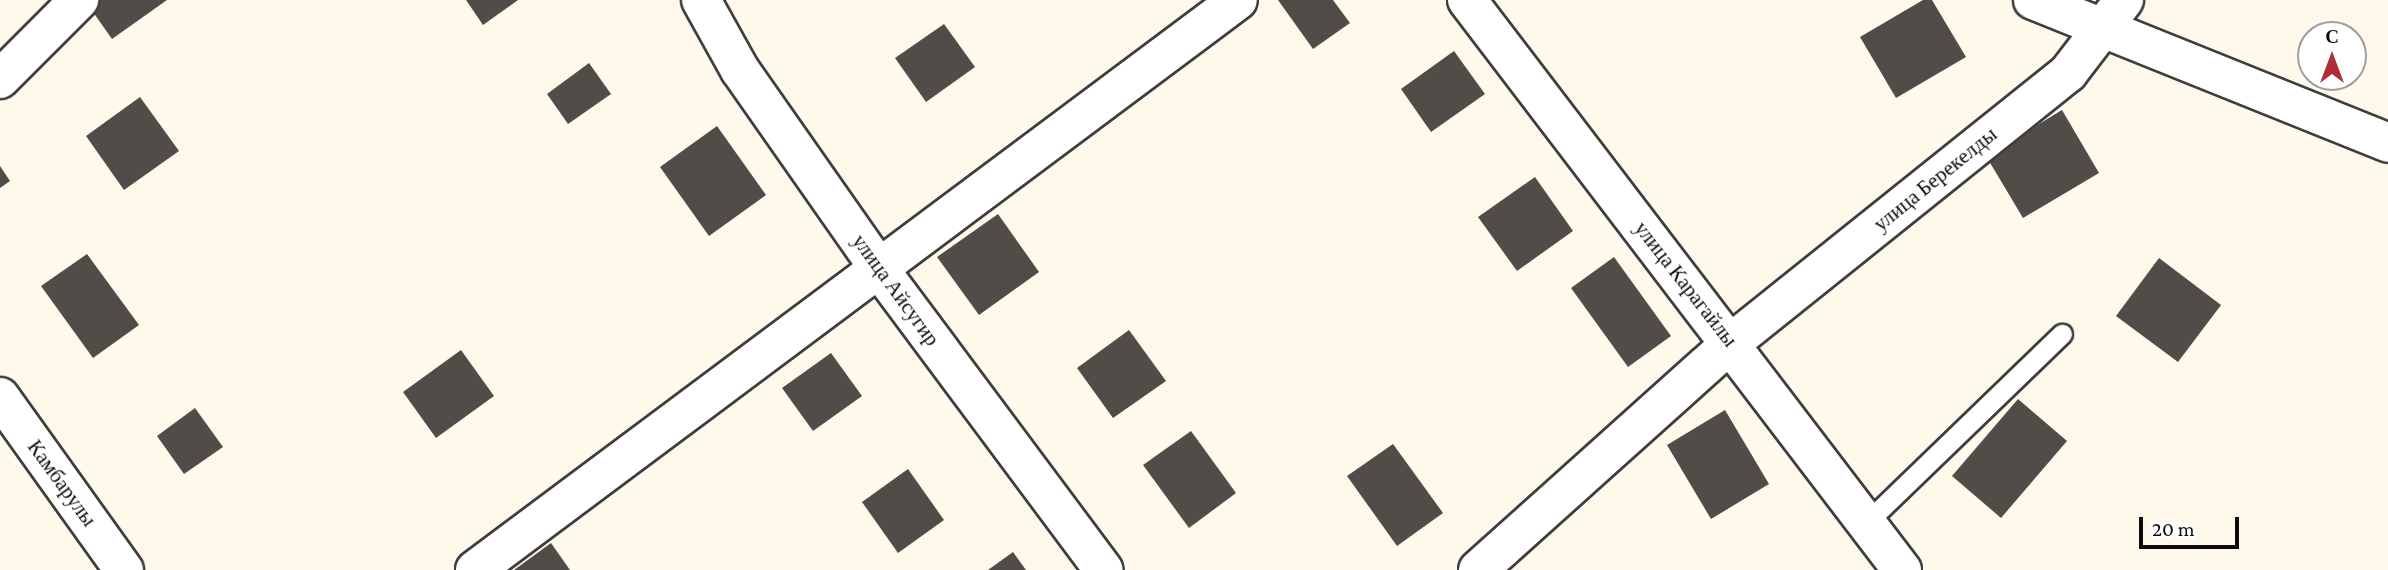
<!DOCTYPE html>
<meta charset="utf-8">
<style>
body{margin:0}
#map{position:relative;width:2388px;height:570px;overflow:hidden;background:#fef9ea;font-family:"Crimson Pro",serif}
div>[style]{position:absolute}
.building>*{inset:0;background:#524c48}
.roads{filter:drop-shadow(2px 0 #3e3e3e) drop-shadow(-2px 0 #3e3e3e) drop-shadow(0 2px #3e3e3e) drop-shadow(0 -2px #3e3e3e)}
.service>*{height:19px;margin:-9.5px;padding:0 9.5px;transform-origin:9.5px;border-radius:9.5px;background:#fff}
.minor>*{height:38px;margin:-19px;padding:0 19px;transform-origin:19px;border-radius:19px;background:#fff}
.tertiary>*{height:38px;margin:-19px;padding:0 19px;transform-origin:19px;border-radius:19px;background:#fff}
span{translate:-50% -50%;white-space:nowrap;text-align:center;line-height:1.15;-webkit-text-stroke:7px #fff;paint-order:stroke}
.street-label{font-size:21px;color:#0b0b0b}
.north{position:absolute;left:2297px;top:21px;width:70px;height:70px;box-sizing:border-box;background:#fff;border:2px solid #9d9d9d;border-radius:50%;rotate:0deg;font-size:19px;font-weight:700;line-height:28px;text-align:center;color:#0b0b0b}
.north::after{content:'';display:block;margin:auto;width:24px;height:32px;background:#b02e37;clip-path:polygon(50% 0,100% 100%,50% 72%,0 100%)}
.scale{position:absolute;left:2139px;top:517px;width:100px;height:32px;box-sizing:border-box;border:4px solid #0b0b0b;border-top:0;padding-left:9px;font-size:21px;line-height:24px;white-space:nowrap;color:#0b0b0b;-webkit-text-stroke:5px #fff;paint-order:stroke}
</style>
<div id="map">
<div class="building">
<div style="clip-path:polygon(95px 0,167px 0,112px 39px,88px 5px)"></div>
<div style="clip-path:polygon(466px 0,518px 0,483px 25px)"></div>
<div style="clip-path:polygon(1278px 0,1333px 0,1350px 23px,1313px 49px)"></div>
<div style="clip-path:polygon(1923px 0,1932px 0,1966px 57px,1896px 98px,1860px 37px)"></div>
<div style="clip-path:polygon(944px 24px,975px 67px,926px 102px,895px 58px)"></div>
<div style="clip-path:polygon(1454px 51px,1485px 94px,1431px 132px,1401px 89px)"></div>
<div style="clip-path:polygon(589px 63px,611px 94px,568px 124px,547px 94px)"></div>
<div style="clip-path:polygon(140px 97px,179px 151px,124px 190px,86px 136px)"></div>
<div style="clip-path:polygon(2062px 110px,2099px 173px,2023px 218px,1986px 156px)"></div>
<div style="clip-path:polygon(717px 126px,766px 195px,709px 236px,660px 167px)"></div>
<div style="clip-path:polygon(0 166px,10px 181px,0 188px)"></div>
<div style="clip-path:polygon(1535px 177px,1573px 231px,1517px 271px,1478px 217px)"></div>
<div style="clip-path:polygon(998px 214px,1039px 272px,979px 315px,937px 257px)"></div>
<div style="clip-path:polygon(87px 254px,139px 325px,93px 358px,41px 286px)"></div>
<div style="clip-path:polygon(1614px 257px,1671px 336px,1628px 367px,1571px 288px)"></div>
<div style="clip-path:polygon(2159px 258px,2221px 305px,2178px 362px,2116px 316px)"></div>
<div style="clip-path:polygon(1129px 330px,1166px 381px,1113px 418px,1077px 368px)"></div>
<div style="clip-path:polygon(461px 350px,494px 396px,436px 438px,403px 392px)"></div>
<div style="clip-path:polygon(831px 353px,862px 396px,813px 431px,782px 388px)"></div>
<div style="clip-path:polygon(2018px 399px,2067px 441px,2001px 518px,1952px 476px)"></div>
<div style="clip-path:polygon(195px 408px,223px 447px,184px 474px,157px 436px)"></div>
<div style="clip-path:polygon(1725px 410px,1769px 484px,1711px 519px,1667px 445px)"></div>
<div style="clip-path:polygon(1191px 431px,1236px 493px,1189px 528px,1143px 465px)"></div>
<div style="clip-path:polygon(1393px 444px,1443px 513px,1397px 546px,1347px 476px)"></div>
<div style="clip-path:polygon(908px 469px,944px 520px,898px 553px,862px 502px)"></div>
<div style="clip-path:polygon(551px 543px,570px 570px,514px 570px)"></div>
<div style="clip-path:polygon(1013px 552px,1026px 570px,988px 570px)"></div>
</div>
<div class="roads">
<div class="service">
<div style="left:1867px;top:522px;width:271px;rotate:-44deg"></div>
</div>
<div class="minor">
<div style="left:701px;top:0;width:80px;rotate:60.9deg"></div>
<div style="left:740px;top:70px;width:244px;rotate:55deg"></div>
<div style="left:880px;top:270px;width:374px;rotate:53.3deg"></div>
<div style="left:1467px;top:0;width:717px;rotate:52.65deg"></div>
<div style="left:2033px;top:0;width:383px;rotate:21.9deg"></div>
<div style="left:0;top:79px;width:112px;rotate:-45deg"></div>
<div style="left:475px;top:570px;width:952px;rotate:-36.76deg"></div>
<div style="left:1478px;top:570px;width:340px;rotate:-41.9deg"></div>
<div style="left:1731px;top:343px;width:432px;rotate:-38.7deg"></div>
<div style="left:2068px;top:73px;width:92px;rotate:-52.5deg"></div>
</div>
<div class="tertiary">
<div style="left:0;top:397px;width:213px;rotate:54.4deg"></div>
</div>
</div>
<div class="street-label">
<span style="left:1935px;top:179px;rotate:-39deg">улица Берекелды</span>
<span style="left:1686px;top:284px;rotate:52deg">улица Карагайлы</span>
<span style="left:896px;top:290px;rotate:54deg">улица Айсугир</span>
<span style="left:62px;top:483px;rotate:54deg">Камбарулы</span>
</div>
<div class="north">С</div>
<div class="scale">20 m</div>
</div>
